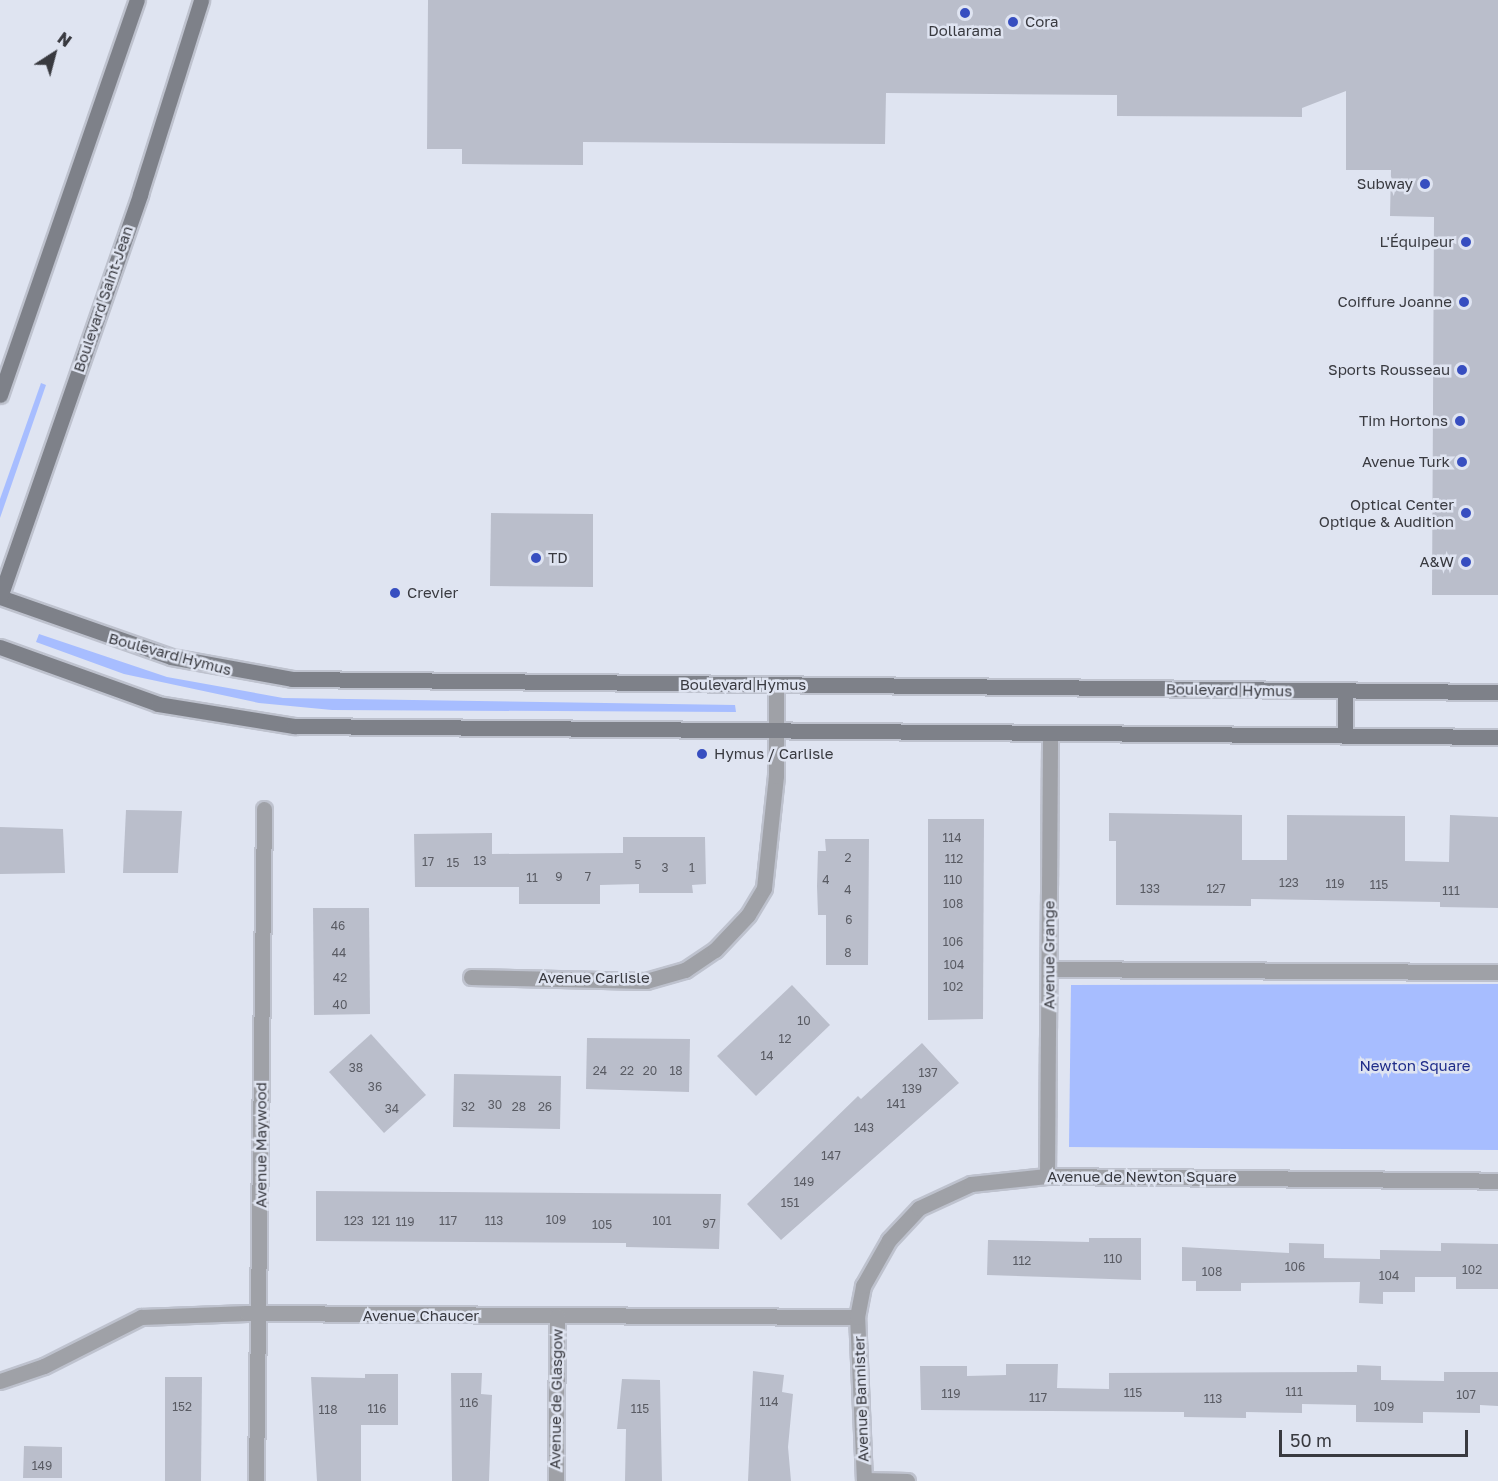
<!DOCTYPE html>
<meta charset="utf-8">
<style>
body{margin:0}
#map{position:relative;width:1498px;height:1481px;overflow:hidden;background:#dfe4f1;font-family:"Golos Text",sans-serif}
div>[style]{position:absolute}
.green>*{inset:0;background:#a7bdff}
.building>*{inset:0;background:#babecb}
.roads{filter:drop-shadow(2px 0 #bec2ce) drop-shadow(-2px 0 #bec2ce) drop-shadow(0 2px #bec2ce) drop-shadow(0 -2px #bec2ce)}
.street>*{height:15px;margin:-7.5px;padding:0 7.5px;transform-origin:7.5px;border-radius:7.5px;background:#9fa1a7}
.secondary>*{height:15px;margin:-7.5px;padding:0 7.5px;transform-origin:7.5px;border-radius:7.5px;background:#7e8189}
.dots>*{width:16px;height:16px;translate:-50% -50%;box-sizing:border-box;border:3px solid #dfe4f1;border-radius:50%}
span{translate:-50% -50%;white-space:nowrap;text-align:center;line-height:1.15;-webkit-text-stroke:5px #dfe4f1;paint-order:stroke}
.number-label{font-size:12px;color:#595b63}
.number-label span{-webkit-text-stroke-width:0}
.poi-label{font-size:15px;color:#393a40}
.left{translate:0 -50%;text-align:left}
.right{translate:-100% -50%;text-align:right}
.street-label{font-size:15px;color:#393a40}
.park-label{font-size:15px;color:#1f2c89}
.north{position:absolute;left:24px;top:24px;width:60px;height:60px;-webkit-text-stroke:4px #dfe4f1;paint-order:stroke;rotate:36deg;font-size:16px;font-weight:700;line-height:24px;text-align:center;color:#393a40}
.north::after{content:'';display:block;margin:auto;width:21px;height:27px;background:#393a40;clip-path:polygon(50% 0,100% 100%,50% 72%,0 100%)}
.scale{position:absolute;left:1279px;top:1430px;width:189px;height:27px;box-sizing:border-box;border:3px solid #393a40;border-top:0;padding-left:8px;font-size:18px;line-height:21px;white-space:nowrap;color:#393a40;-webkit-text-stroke:4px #dfe4f1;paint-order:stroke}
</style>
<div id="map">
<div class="green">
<div style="clip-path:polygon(41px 383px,46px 385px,0 518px,0 499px)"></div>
<div style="clip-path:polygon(39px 634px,167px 677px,283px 698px,735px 705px,736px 712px,332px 710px,259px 703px,124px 674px,36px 642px)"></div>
<div style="clip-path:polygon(1498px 984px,1498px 1150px,1069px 1147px,1071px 985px)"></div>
</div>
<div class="building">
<div style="clip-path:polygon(428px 0,1498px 0,1498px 595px,1432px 595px,1434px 217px,1390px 216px,1391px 170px,1346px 170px,1346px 91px,1302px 108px,1302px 117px,1117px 116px,1117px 95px,886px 93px,885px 144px,583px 142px,583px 165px,462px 164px,462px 149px,427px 149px)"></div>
<div style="clip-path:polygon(491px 513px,593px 514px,593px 587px,490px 586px)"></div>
<div style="clip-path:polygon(126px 810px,182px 811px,178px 873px,123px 873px)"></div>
<div style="clip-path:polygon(1109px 813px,1242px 815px,1242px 860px,1287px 860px,1287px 815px,1405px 816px,1405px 861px,1449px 862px,1450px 815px,1498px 817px,1498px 908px,1440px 907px,1440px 902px,1251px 899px,1251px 906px,1116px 905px,1116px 841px,1109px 841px)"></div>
<div style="clip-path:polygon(928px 819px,984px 819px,983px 1019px,928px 1020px)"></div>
<div style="clip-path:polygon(0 827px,63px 829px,65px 873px,0 874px)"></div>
<div style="clip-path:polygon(492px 833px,492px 854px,623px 853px,623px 837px,705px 837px,706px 884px,692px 885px,693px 893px,639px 893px,639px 884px,600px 885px,600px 904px,519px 904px,519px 887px,415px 887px,414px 834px)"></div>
<div style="clip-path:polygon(825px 839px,869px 839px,868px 965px,826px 965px,826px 915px,818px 915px,817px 886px,818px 851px,826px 851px)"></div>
<div style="clip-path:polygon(313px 908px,369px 908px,370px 1014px,314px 1015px)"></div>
<div style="clip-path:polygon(792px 985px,830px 1025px,756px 1096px,717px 1056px)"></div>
<div style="clip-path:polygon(371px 1034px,426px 1095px,384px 1133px,329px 1072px)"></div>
<div style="clip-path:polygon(587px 1038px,690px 1039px,689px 1092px,586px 1089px)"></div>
<div style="clip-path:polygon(922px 1043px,959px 1083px,781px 1240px,747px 1204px,858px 1096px,861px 1099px)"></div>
<div style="clip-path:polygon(454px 1074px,561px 1076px,560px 1129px,453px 1127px)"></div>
<div style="clip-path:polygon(316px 1191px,721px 1194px,719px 1249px,626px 1247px,626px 1243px,316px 1241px)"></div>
<div style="clip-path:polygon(1089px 1238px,1141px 1238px,1141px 1280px,987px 1275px,988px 1240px,1089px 1242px)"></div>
<div style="clip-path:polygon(1289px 1243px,1324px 1244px,1324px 1258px,1380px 1259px,1380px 1250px,1441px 1251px,1441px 1243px,1498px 1244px,1498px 1289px,1456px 1289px,1456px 1277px,1415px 1277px,1415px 1292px,1383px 1292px,1383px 1304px,1359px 1303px,1360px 1282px,1241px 1283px,1241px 1291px,1196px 1291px,1196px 1281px,1182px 1281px,1182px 1247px,1289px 1253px)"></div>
<div style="clip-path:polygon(1006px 1364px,1058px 1364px,1057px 1388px,1109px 1389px,1109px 1373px,1357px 1372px,1357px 1365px,1381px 1366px,1381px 1380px,1444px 1381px,1444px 1372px,1498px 1372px,1498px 1406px,1480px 1405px,1480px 1413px,1423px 1412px,1423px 1423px,1356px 1422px,1356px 1405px,1302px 1404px,1302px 1413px,1246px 1412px,1246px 1418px,1184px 1417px,1184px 1412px,921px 1410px,920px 1366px,967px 1366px,967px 1376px,1006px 1375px)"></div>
<div style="clip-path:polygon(753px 1371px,784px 1375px,782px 1392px,793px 1394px,788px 1447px,791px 1481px,748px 1481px)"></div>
<div style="clip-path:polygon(451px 1373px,482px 1373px,481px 1394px,492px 1395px,489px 1481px,452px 1481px)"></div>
<div style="clip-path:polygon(365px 1374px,398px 1374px,398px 1425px,361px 1425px,361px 1481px,317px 1481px,311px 1377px,365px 1378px)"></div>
<div style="clip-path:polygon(165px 1377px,202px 1377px,201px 1481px,165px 1481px)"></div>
<div style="clip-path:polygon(622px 1379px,660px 1380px,662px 1481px,625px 1481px,626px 1429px,617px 1429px)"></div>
<div style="clip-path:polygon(24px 1446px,62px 1447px,62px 1478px,23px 1478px)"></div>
</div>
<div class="roads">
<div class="street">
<div style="left:1049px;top:969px;width:449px;rotate:0.4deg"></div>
<div style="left:471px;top:977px;width:175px;rotate:1.3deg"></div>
<div style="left:646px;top:981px;width:41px;rotate:-15.8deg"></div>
<div style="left:685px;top:970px;width:36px;rotate:-34deg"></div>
<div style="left:715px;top:950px;width:48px;rotate:-46.7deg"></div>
<div style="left:748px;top:915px;width:31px;rotate:-59deg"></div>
<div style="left:764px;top:888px;width:113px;rotate:-83.9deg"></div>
<div style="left:776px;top:776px;width:91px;rotate:-90deg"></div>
<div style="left:1047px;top:1176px;width:441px;rotate:-89.6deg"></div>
<div style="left:0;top:1381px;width:46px;rotate:-18.8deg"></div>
<div style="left:44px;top:1366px;width:109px;rotate:-26.8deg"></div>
<div style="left:141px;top:1317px;width:106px;rotate:-2.2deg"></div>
<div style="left:247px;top:1313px;width:610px;rotate:0.38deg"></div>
<div style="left:864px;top:1480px;width:43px;rotate:1.3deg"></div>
<div style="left:256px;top:1481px;width:672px;rotate:-89.32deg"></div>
<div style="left:556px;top:1481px;width:165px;rotate:-89.7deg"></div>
<div style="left:864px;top:1481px;width:164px;rotate:-92.4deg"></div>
<div style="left:857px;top:1317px;width:32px;rotate:-79deg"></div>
<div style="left:863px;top:1286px;width:53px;rotate:-60.5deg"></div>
<div style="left:889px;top:1240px;width:44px;rotate:-46.8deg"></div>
<div style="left:919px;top:1208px;width:57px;rotate:-24.8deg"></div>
<div style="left:971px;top:1184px;width:76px;rotate:-6deg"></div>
<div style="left:1047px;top:1176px;width:451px;rotate:0.6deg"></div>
</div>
<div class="secondary">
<div style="left:0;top:395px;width:418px;rotate:-70.9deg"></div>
<div style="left:0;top:597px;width:181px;rotate:19.3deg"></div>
<div style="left:171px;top:657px;width:123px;rotate:10.3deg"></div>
<div style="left:292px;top:679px;width:1206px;rotate:0.62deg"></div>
<div style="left:0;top:597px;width:427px;rotate:-70.8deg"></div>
<div style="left:140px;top:194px;width:203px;rotate:-72.5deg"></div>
<div style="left:0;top:647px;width:168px;rotate:19.8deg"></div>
<div style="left:158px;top:704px;width:138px;rotate:9.2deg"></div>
<div style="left:294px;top:726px;width:1204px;rotate:0.52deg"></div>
<div style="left:1345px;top:691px;width:45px;rotate:90deg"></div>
</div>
</div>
<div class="dots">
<div style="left:965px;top:13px;background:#374ec0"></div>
<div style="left:1013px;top:22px;background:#374ec0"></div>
<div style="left:1425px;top:184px;background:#374ec0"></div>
<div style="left:1466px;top:242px;background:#374ec0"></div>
<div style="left:1464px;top:302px;background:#374ec0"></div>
<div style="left:1462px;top:370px;background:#374ec0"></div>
<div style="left:1460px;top:421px;background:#374ec0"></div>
<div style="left:1462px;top:462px;background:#374ec0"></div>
<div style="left:1466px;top:513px;background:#374ec0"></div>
<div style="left:536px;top:558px;background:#374ec0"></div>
<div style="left:1466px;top:562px;background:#374ec0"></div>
<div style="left:395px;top:593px;background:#374ec0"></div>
<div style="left:702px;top:754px;background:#374ec0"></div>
</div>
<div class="number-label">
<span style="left:952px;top:838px">114</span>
<span style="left:848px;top:858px">2</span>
<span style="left:954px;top:859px">112</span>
<span style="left:480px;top:861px">13</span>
<span style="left:428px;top:862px">17</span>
<span style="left:453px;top:863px">15</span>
<span style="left:638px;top:865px">5</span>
<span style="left:665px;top:868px">3</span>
<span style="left:692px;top:868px">1</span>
<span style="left:559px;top:877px">9</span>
<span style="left:588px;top:877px">7</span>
<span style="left:532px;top:878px">11</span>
<span style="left:826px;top:880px">4</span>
<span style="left:953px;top:880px">110</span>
<span style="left:1289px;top:883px">123</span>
<span style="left:1335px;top:884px">119</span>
<span style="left:1379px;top:885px">115</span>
<span style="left:1150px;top:889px">133</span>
<span style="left:1216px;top:889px">127</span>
<span style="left:848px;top:890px">4</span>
<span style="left:1451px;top:891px">111</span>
<span style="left:953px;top:904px">108</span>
<span style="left:849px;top:920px">6</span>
<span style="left:338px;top:926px">46</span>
<span style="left:953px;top:942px">106</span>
<span style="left:339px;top:953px">44</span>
<span style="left:848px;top:953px">8</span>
<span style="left:954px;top:965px">104</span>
<span style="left:340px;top:978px">42</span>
<span style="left:953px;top:987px">102</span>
<span style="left:340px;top:1005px">40</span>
<span style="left:804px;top:1021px">10</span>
<span style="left:785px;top:1039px">12</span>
<span style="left:767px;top:1056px">14</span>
<span style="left:356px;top:1068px">38</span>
<span style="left:600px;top:1071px">24</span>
<span style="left:627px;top:1071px">22</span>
<span style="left:650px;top:1071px">20</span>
<span style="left:676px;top:1071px">18</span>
<span style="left:928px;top:1073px">137</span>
<span style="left:375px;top:1087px">36</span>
<span style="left:912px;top:1089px">139</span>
<span style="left:896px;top:1104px">141</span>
<span style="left:495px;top:1105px">30</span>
<span style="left:468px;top:1107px">32</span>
<span style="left:519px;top:1107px">28</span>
<span style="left:545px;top:1107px">26</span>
<span style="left:392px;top:1109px">34</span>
<span style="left:864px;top:1128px">143</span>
<span style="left:831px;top:1156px">147</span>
<span style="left:804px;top:1182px">149</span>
<span style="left:790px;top:1203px">151</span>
<span style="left:556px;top:1220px">109</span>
<span style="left:354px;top:1221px">123</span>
<span style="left:381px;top:1221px">121</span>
<span style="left:448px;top:1221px">117</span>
<span style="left:494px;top:1221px">113</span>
<span style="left:662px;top:1221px">101</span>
<span style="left:405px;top:1222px">119</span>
<span style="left:709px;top:1224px">97</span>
<span style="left:602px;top:1225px">105</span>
<span style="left:1113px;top:1259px">110</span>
<span style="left:1022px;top:1261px">112</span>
<span style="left:1295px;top:1267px">106</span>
<span style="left:1472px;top:1270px">102</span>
<span style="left:1212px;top:1272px">108</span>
<span style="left:1389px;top:1276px">104</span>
<span style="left:1294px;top:1392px">111</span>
<span style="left:1133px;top:1393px">115</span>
<span style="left:951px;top:1394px">119</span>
<span style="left:1466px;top:1395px">107</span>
<span style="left:1038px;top:1398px">117</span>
<span style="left:1213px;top:1399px">113</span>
<span style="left:769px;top:1402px">114</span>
<span style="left:469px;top:1403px">116</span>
<span style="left:182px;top:1407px">152</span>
<span style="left:1384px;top:1407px">109</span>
<span style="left:377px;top:1409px">116</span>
<span style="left:640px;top:1409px">115</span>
<span style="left:328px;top:1410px">118</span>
<span style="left:42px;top:1466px">149</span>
</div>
<div class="poi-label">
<span class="left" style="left:1025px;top:22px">Cora</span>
<span style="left:965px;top:31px">Dollarama</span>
<span class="right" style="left:1413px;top:184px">Subway</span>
<span class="right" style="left:1454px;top:242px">L'Équipeur</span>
<span class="right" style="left:1452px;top:302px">Coiffure Joanne</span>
<span class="right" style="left:1450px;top:370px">Sports Rousseau</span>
<span class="right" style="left:1448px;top:421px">Tim Hortons</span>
<span class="right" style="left:1450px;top:462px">Avenue Turk</span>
<span class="right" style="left:1454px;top:513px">Optical Center<br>Optique &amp; Audition</span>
<span class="left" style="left:548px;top:558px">TD</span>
<span class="right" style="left:1454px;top:562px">A&amp;W</span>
<span class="left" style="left:407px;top:593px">Crevier</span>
<span class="left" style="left:714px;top:754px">Hymus / Carlisle</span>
</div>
<div class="street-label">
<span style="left:103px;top:299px;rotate:-71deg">Boulevard Saint-Jean</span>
<span style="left:170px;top:654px;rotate:15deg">Boulevard Hymus</span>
<span style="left:743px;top:685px">Boulevard Hymus</span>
<span style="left:1229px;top:690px;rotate:1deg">Boulevard Hymus</span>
<span style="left:1049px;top:955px;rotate:-90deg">Avenue Grange</span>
<span style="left:594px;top:978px">Avenue Carlisle</span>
<span style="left:261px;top:1145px;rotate:-90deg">Avenue Maywood</span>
<span style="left:1142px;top:1177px">Avenue de Newton Square</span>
<span style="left:421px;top:1316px">Avenue Chaucer</span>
<span style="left:556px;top:1399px;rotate:-89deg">Avenue de Glasgow</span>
<span style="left:861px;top:1399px;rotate:-92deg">Avenue Bannister</span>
</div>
<div class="park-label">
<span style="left:1415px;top:1066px">Newton Square</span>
</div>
<div class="north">N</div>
<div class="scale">50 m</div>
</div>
